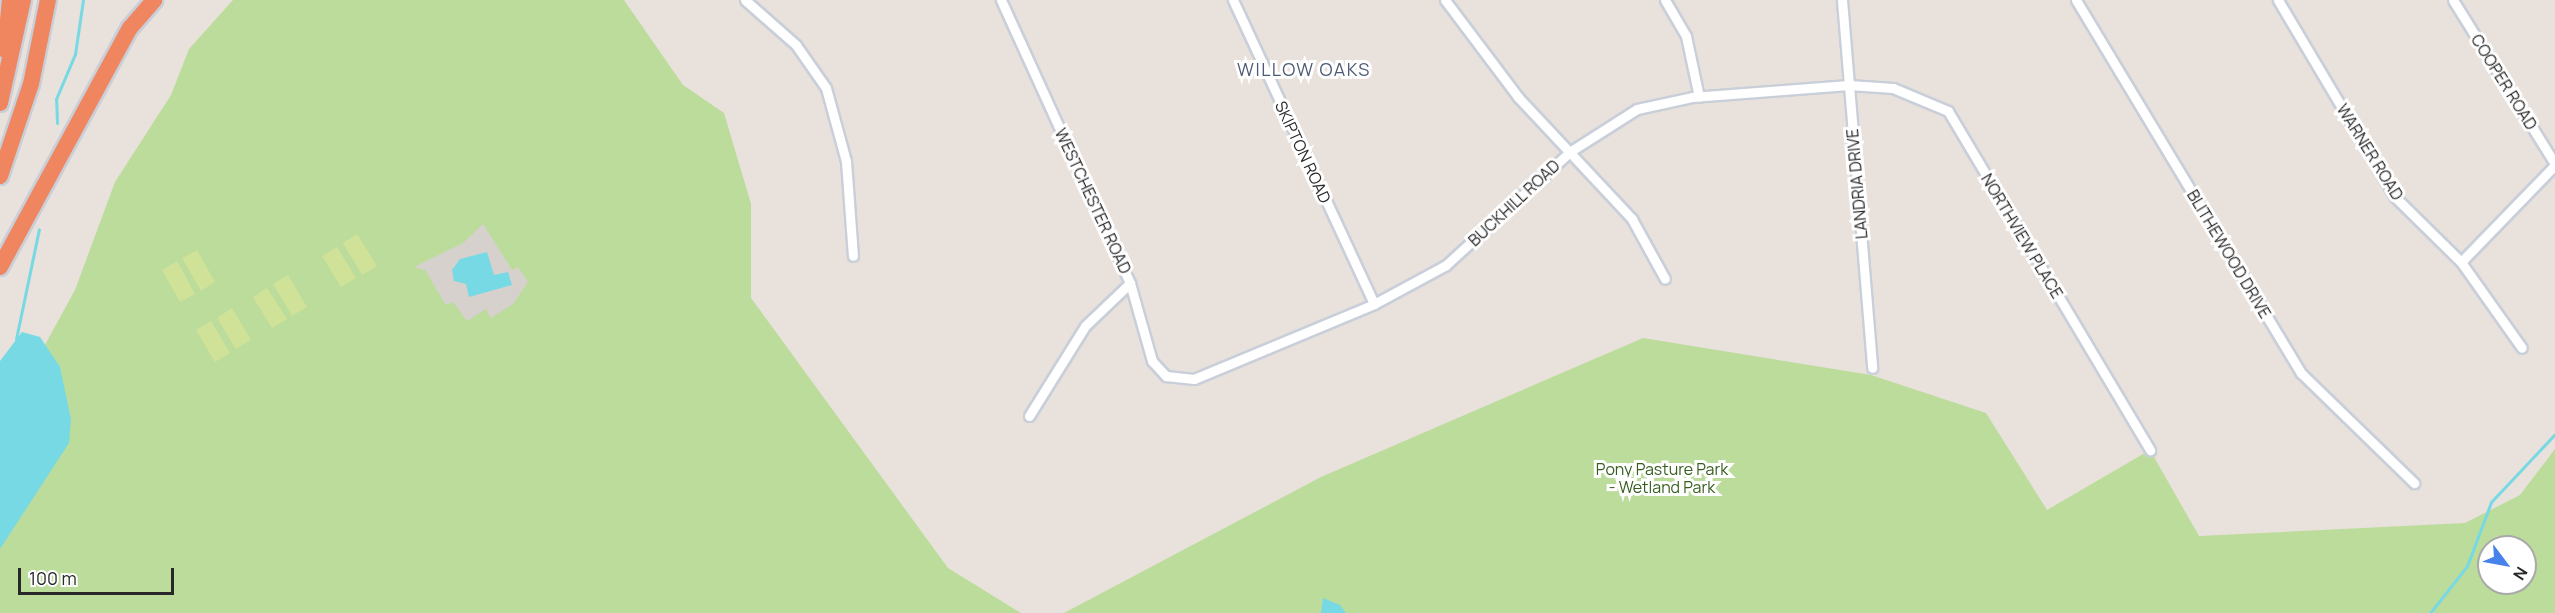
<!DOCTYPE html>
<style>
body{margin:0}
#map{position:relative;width:2555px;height:613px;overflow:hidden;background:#e9e1db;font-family:Manrope,sans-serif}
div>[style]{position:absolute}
.green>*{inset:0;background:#bcdc9b}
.pitch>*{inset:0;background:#cfe298}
.plaza>*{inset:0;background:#d6d1cd}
.water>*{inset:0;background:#76d9e4}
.stream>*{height:3px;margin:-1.5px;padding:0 1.5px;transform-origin:1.5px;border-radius:1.5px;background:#76d9e4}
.roads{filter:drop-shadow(2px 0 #c9cfd9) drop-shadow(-2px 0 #c9cfd9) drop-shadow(0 2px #c9cfd9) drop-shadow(0 -2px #c9cfd9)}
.street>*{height:9px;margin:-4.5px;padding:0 4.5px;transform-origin:4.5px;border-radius:4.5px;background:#fff}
.highway>*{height:16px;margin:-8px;padding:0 8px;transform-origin:8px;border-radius:8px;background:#f0865f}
span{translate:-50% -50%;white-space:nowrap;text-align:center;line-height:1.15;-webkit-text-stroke:6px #fff;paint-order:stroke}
.street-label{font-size:16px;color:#282828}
.park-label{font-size:16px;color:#375e1f}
.neighbourhood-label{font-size:18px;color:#4d5b75;letter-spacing:1.5px}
.north{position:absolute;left:2477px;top:535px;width:60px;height:60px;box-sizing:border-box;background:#fff;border:2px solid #a9a9a9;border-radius:50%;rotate:122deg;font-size:16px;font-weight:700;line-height:24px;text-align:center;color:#282828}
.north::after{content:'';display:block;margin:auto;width:21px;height:27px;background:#4781ea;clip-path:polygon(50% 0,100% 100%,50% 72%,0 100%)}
.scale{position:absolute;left:18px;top:568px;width:156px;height:27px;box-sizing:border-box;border:3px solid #282828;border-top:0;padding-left:8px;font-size:18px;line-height:21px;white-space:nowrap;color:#282828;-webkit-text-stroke:4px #fff;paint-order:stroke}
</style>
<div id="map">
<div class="green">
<div style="clip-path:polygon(233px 0,624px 0,683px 85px,724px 113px,751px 204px,751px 298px,948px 568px,1021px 613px,0 613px,0 438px,11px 407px,75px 290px,115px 182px,171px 95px,189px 49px)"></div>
<div style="clip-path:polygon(evenodd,1643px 338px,1871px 375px,1986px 413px,2047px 510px,2150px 450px,2199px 536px,2465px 523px,2520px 495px,2555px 449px,2555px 613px,1064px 613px,1321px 477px,1643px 338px,2489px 547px,2525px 547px,2525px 583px,2489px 583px,2489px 547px)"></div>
</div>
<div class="pitch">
<div style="clip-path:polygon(357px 234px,377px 266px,362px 275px,343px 243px)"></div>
<div style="clip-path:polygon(337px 247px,356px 278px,341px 287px,322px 256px)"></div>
<div style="clip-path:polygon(197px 250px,215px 282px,201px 291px,182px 258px)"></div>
<div style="clip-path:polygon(177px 261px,195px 294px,180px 302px,162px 270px)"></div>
<div style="clip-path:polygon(288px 275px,307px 307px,292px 316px,273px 284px)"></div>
<div style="clip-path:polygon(267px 288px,287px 319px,272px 328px,253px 297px)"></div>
<div style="clip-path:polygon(232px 308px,251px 340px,236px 349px,217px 318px)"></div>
<div style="clip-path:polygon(211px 321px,230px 353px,215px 362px,196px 330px)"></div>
</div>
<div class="plaza">
<div style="clip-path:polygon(evenodd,483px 224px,512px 270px,518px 267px,528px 282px,513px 304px,491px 318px,486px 309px,467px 321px,453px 302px,446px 305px,425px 270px,414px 267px,463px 243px,483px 224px,460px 264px,494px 275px,453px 270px,460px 264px)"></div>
</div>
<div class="water">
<div style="clip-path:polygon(487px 252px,494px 275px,508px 272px,512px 285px,469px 297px,466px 284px,454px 281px,452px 270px,460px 259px)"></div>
<div style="clip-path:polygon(22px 332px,40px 337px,60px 367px,71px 419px,69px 443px,0 549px,0 361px)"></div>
<div style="clip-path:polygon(1323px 598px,1340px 605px,1346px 613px,1321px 613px)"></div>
</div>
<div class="stream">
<div style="left:57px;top:123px;width:24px;rotate:-92deg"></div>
<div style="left:56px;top:99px;width:49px;rotate:-67.1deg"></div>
<div style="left:75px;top:54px;width:55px;rotate:-81.6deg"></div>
<div style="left:16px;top:339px;width:112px;rotate:-78.2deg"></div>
<div style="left:2430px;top:613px;width:60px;rotate:-51.8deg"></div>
<div style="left:2467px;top:566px;width:68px;rotate:-69.4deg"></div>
<div style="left:2491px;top:502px;width:93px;rotate:-46.7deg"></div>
</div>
<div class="roads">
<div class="street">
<div style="left:745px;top:0;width:68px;rotate:41.4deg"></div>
<div style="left:796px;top:45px;width:52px;rotate:55.1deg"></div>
<div style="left:826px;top:88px;width:76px;rotate:74.7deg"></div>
<div style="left:846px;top:161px;width:95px;rotate:85.8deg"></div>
<div style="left:1001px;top:0;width:311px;rotate:65.5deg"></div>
<div style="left:1130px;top:283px;width:81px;rotate:74.2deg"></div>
<div style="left:1152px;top:361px;width:21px;rotate:47deg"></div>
<div style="left:1166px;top:376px;width:28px;rotate:6deg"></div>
<div style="left:1194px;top:379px;width:195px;rotate:-22.6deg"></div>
<div style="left:1374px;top:304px;width:82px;rotate:-28.4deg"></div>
<div style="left:1446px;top:265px;width:169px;rotate:-42.4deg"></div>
<div style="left:1571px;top:151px;width:78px;rotate:-32.5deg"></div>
<div style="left:1637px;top:109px;width:56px;rotate:-12.3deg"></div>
<div style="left:1692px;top:97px;width:157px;rotate:-4.4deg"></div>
<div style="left:1849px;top:85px;width:44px;rotate:3.9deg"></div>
<div style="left:1893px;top:88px;width:60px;rotate:22.7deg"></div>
<div style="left:1948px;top:111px;width:395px;rotate:59.2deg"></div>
<div style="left:1233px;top:0;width:335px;rotate:65.1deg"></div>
<div style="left:1445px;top:0;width:121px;rotate:53deg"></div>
<div style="left:1518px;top:97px;width:167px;rotate:46.9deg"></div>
<div style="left:1632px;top:219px;width:68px;rotate:61.2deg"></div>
<div style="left:1665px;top:0;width:42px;rotate:59.7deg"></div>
<div style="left:1686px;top:36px;width:62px;rotate:78deg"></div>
<div style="left:1842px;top:0;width:369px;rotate:85.3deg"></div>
<div style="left:2076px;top:0;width:436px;rotate:58.9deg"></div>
<div style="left:2301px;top:373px;width:158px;rotate:44.2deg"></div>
<div style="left:2278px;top:0;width:229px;rotate:59.3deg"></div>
<div style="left:2395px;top:197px;width:93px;rotate:44.6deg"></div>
<div style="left:2461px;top:262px;width:105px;rotate:54.7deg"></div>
<div style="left:2453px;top:0;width:193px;rotate:58.1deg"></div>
<div style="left:2461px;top:262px;width:135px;rotate:-45.9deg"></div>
<div style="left:1029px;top:416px;width:106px;rotate:-58.1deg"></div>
<div style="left:1085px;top:326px;width:62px;rotate:-43.7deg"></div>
</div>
<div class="highway">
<div style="left:5px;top:50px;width:50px;rotate:-84.3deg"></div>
<div style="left:0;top:103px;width:106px;rotate:-77.4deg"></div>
<div style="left:0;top:176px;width:97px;rotate:-71.4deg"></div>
<div style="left:31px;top:84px;width:86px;rotate:-78.6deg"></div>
<div style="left:0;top:267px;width:272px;rotate:-61.5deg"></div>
<div style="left:130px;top:28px;width:37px;rotate:-49deg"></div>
</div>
</div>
<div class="street-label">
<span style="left:2504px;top:82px;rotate:58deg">COOPER ROAD</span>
<span style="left:1303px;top:152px;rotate:65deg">SKIPTON ROAD</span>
<span style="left:2370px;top:152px;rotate:58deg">WARNER ROAD</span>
<span style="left:1857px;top:184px;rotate:-95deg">LANDRIA DRIVE</span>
<span style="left:1093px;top:201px;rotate:65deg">WESTCHESTER ROAD</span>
<span style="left:1514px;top:203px;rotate:-43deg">BUCKHILL ROAD</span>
<span style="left:2022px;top:236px;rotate:59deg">NORTHVIEW PLACE</span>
<span style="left:2229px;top:254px;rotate:59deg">BLITHEWOOD DRIVE</span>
</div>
<div class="park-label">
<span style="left:1662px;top:478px">Pony Pasture Park<br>- Wetland Park</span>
</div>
<div class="neighbourhood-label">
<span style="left:1304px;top:69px">WILLOW OAKS</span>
</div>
<div class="north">N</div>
<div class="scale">100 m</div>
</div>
